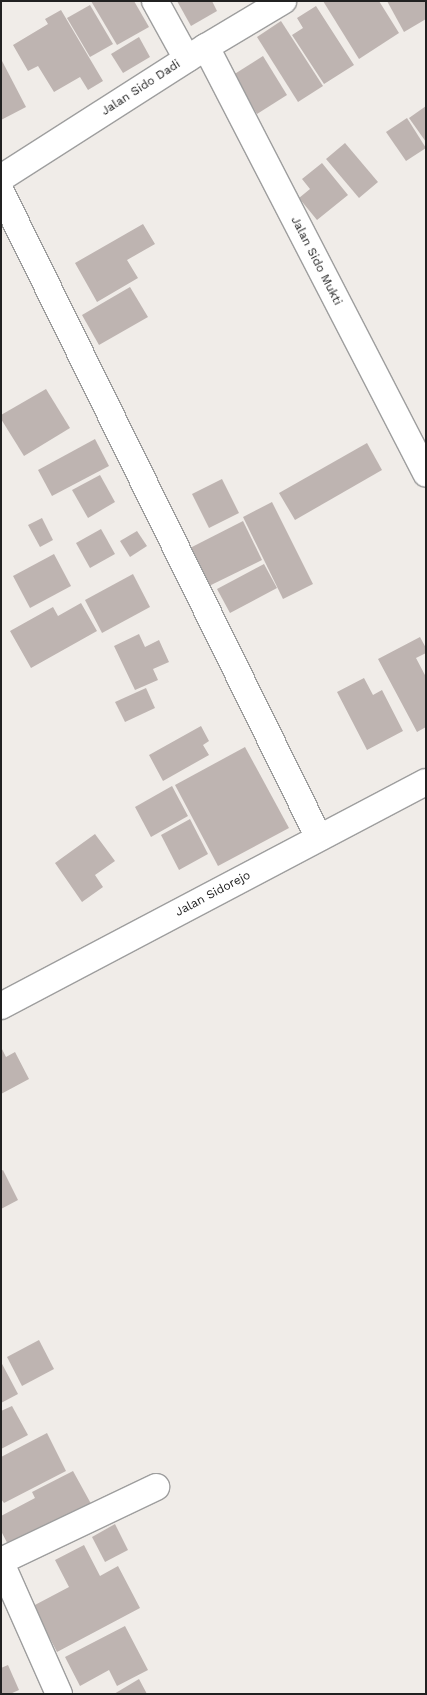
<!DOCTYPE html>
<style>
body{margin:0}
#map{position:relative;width:427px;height:1695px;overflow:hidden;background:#f0ece8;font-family:"Work Sans",sans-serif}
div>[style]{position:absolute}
.building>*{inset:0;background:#beb4b1}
.roads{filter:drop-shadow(1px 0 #9e9e9e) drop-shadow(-1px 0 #9e9e9e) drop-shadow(0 1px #9e9e9e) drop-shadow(0 -1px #9e9e9e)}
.minor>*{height:26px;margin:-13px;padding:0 13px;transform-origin:13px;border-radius:13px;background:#fff}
span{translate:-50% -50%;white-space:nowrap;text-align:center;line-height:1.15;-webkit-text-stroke:4px #fff;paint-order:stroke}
.street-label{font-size:12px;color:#212121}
.frame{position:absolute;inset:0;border:2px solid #212121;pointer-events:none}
</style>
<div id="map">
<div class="building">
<div style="clip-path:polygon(91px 1px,134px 1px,149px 27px,117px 45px)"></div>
<div style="clip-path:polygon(177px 1px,212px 1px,217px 11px,191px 26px)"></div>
<div style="clip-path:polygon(323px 1px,379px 1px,399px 33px,359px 59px)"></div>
<div style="clip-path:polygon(387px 1px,426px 1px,426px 19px,404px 32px)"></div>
<div style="clip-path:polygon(90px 5px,113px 44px,90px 57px,67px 18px)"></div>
<div style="clip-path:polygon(316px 6px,354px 65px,324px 84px,292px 35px,303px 28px,297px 18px)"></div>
<div style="clip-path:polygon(61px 10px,103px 81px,88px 90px,80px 77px,54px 92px,38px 66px,28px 71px,13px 45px,48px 24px,45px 19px)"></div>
<div style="clip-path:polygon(281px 21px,323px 86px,298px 102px,257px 37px)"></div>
<div style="clip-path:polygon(139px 37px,150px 57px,123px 73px,111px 54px)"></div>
<div style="clip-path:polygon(263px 56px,287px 95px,257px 114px,233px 75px)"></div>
<div style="clip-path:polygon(1px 59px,26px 107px,1px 120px)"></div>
<div style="clip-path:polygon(426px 106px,426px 142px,409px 118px)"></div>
<div style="clip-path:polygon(407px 118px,426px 148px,406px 161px,386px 132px)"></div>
<div style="clip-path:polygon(345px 143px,378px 182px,359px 198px,326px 159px)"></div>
<div style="clip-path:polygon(322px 163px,348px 195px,317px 220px,299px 198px,310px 189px,302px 179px)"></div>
<div style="clip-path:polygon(143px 224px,155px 244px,127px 260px,138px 278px,97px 302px,75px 263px)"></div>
<div style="clip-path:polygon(130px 287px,148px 317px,99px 345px,82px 315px)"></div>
<div style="clip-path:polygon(46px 389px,70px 428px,24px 456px,1px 419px,1px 415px)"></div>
<div style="clip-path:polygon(95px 439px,109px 466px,52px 496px,38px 470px)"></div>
<div style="clip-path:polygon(367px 443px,382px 470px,295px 520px,279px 493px)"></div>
<div style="clip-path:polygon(100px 475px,115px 502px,88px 518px,72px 490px)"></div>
<div style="clip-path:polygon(222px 479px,239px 513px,209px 528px,192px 494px)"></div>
<div style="clip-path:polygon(272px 502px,313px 584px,283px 599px,243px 517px)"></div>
<div style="clip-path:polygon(42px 518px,53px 540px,40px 547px,28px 525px)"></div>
<div style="clip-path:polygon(243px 521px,262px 560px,209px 586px,190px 548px)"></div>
<div style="clip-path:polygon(101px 529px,115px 554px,90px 568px,76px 543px)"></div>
<div style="clip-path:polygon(137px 531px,147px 546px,130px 557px,120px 541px)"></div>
<div style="clip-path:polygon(54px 554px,71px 586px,30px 608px,13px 576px)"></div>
<div style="clip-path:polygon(264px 564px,277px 588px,230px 613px,217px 589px)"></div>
<div style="clip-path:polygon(133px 574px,150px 607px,102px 633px,85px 600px)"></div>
<div style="clip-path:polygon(81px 603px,97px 631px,31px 668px,10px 631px,53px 607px,58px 616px)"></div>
<div style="clip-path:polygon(139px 634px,145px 647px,159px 640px,169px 662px,153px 669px,158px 680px,135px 690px,114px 646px)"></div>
<div style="clip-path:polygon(420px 637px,426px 648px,426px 653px,416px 658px,426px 677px,426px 727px,417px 732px,378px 659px)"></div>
<div style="clip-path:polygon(364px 678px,373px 695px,382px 690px,403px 731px,367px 750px,337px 692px)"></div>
<div style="clip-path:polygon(146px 688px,155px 708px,125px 722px,115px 702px)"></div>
<div style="clip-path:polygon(201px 726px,209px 741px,203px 745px,209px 755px,163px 781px,149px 755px)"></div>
<div style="clip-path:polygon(245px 747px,289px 828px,218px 866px,175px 785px)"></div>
<div style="clip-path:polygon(172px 786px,188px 816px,151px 837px,135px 807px)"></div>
<div style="clip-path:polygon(190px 819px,208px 854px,179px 870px,161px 835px)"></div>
<div style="clip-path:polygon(95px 834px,115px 861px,95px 875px,103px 887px,82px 902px,55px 863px)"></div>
<div style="clip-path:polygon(1px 1047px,6px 1057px,15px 1052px,29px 1079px,1px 1094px)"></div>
<div style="clip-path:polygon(3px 1170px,18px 1200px,1px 1209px,1px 1171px)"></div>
<div style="clip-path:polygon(39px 1340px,54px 1369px,22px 1386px,7px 1357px)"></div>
<div style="clip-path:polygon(1px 1362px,18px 1394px,1px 1403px)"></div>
<div style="clip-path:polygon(12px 1406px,28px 1435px,1px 1449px,1px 1411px)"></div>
<div style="clip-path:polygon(47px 1433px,66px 1471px,4px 1503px,1px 1499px,1px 1457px)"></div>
<div style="clip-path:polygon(73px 1471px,95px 1511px,13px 1554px,1px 1531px,1px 1516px,35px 1498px,32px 1492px)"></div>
<div style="clip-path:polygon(115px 1524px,128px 1550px,105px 1562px,92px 1537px)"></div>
<div style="clip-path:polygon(84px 1545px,100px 1576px,118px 1566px,140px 1608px,57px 1652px,33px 1606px,69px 1587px,55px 1560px)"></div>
<div style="clip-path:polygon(125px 1626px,148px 1670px,117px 1686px,109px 1670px,80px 1686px,65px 1657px)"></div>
<div style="clip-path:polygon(8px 1665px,19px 1690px,10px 1694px,1px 1694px,1px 1668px)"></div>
<div style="clip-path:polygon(139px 1679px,147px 1694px,114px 1694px)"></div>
</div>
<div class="roads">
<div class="minor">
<div style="left:155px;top:1px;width:66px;rotate:61.1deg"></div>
<div style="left:206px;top:47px;width:480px;rotate:62.7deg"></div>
<div style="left:1px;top:178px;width:243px;rotate:-32.6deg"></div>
<div style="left:206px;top:47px;width:90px;rotate:-30.9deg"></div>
<div style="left:1px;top:192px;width:720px;rotate:63.79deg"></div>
<div style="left:1px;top:1006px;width:480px;rotate:-27.8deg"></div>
<div style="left:1px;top:1561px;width:172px;rotate:-25.5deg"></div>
<div style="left:1px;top:1563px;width:143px;rotate:66.1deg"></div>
</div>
</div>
<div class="street-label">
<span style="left:141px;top:88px;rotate:-33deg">Jalan Sido Dadi</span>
<span style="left:316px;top:261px;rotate:63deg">Jalan Sido Mukti</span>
<span style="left:213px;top:894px;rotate:-28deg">Jalan Sidorejo</span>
</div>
<div class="frame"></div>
</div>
